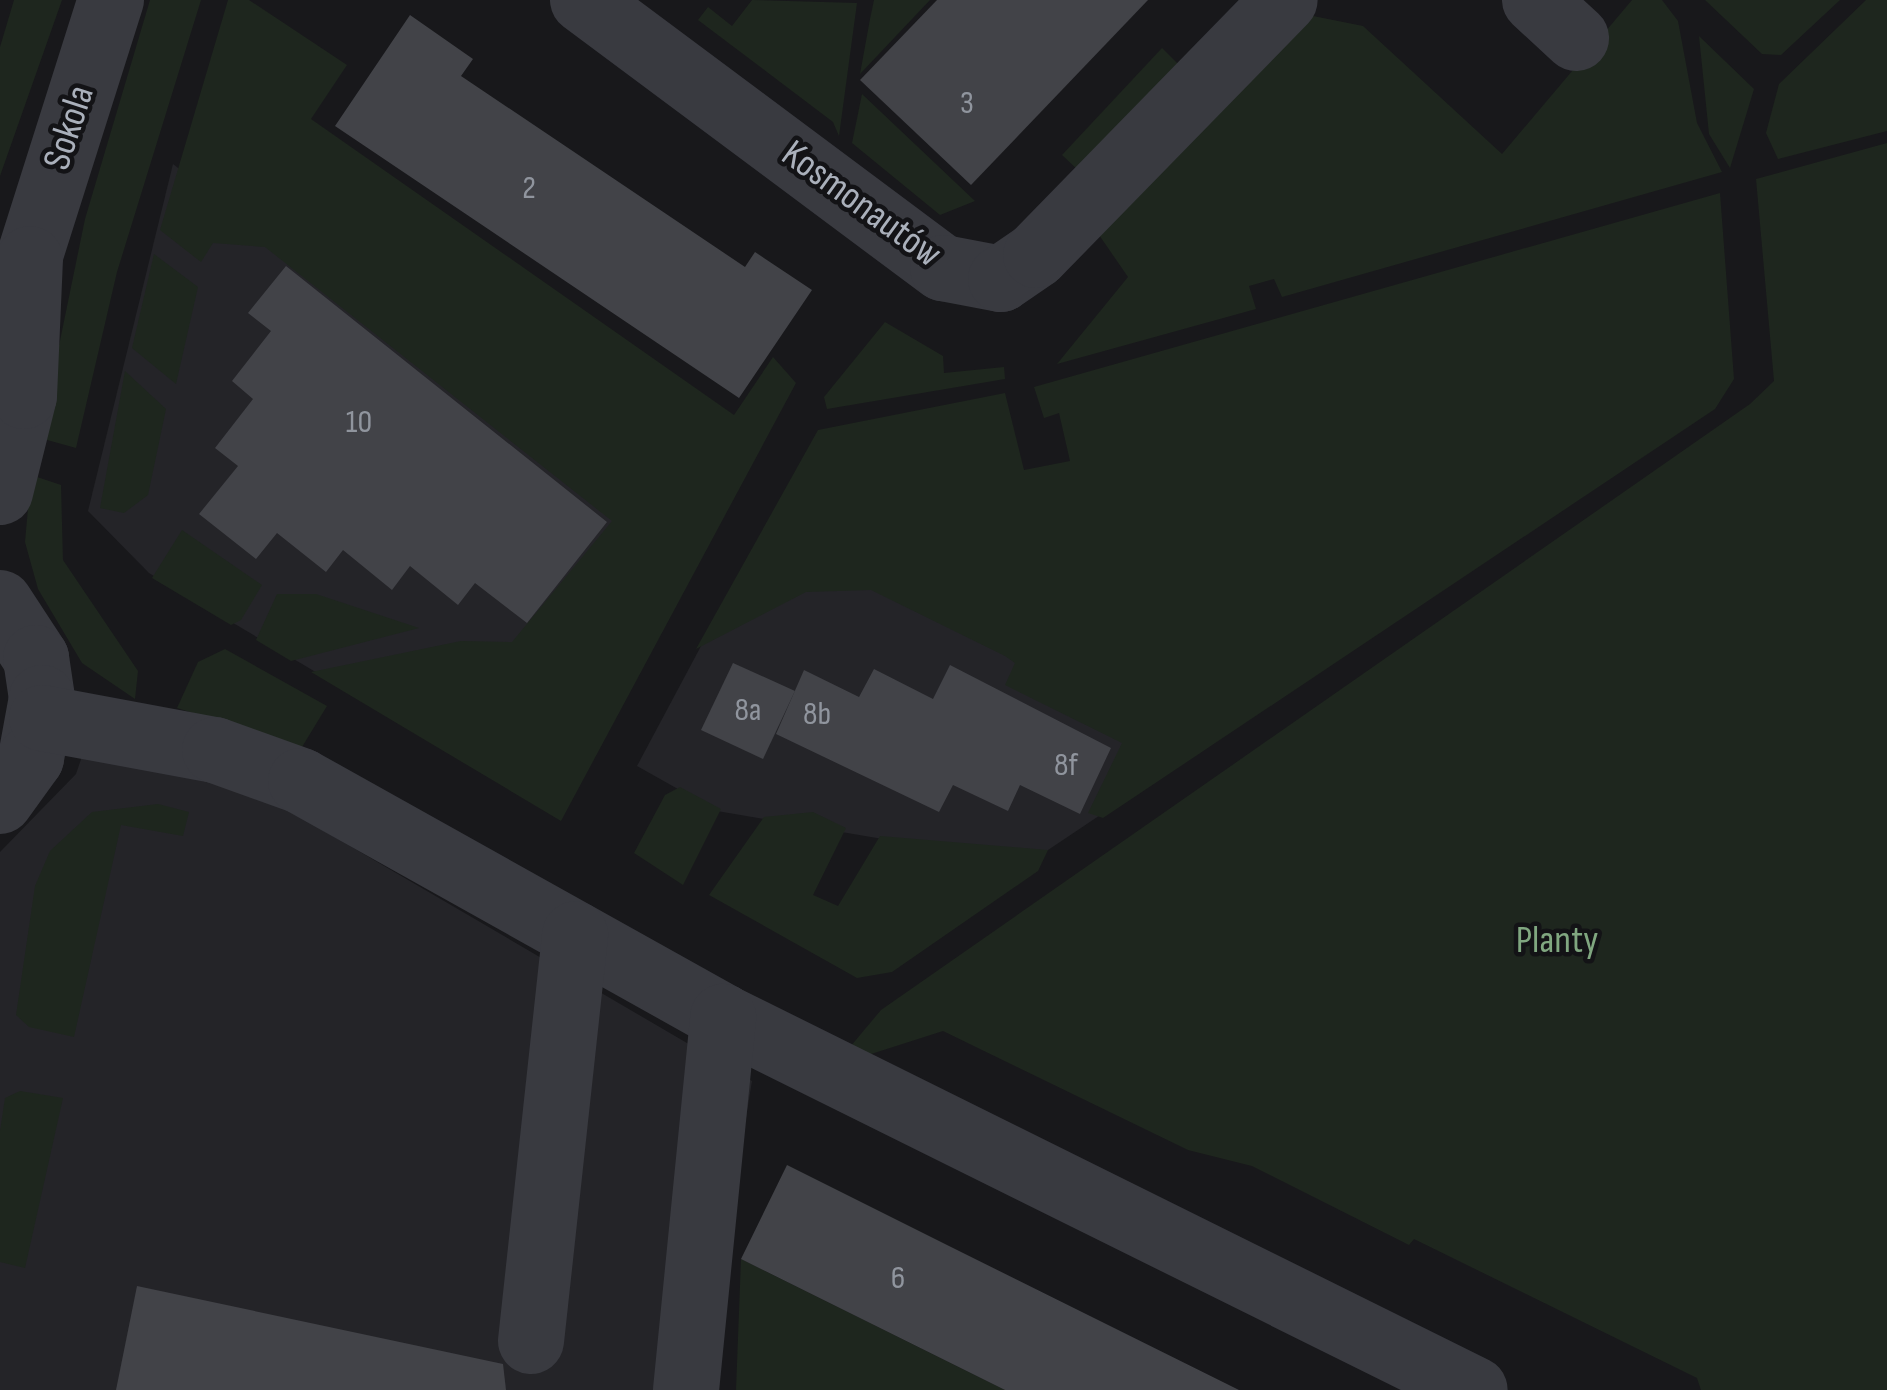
<!DOCTYPE html>
<meta charset="utf-8">
<style>
body{margin:0}
#map{position:relative;width:1887px;height:1390px;overflow:hidden;background:#18181b;font-family:"Sofia Sans Condensed",sans-serif}
div>[style]{position:absolute}
.built>*{inset:0;background:#242428}
.green>*{inset:0;background:#1e261e}
.building>*{inset:0;background:#424348}
.minor>*{height:66px;margin:-33px;padding:0 33px;transform-origin:33px;border-radius:33px;background:#393a40}
span{translate:-50% -50%;white-space:nowrap;text-align:center;line-height:1.15;-webkit-text-stroke:9px #131316;paint-order:stroke}
.number-label{font-size:33px;color:#90959e}
.number-label span{-webkit-text-stroke-width:0}
.street-label{font-size:39px;color:#aab0bb}
.park-label{font-size:39px;color:#80a780}
</style>
<div id="map">
<div class="built">
<div style="clip-path:polygon(173px 164px,628px 520px,525px 645px,319px 674px,149px 573px,88px 511px)"></div>
<div style="clip-path:polygon(845px 568px,1028px 655px,1178px 763px,1045px 852px,924px 846px,717px 811px,637px 766px,724px 603px)"></div>
<div style="clip-path:polygon(96px 715px,290px 811px,752px 1081px,702px 1390px,0 1390px,0 852px,76px 774px)"></div>
</div>
<div class="green">
<div style="clip-path:polygon(14px 0,62px 0,0 176px,0 47px)"></div>
<div style="clip-path:polygon(150px 0,201px 0,117px 272px,76px 448px,40px 438px,85px 219px)"></div>
<div style="clip-path:polygon(228px 0,249px 0,347px 65px,311px 119px,734px 415px,773px 357px,796px 383px,561px 821px,311px 672px,461px 641px,512px 642px,612px 521px,265px 247px,213px 243px,201px 262px,160px 230px)"></div>
<div style="clip-path:polygon(752px 0,857px 3px,839px 136px,833px 122px,698px 20px,708px 7px,732px 26px)"></div>
<div style="clip-path:polygon(874px 0,930px 0,860px 74px,870px 19px)"></div>
<div style="clip-path:polygon(1632px 0,1662px 0,1678px 21px,1697px 123px,1722px 172px,1282px 297px,1274px 279px,1249px 286px,1256px 309px,1057px 364px,1128px 277px,1097px 232px,1308px 15px,1363px 26px,1502px 154px)"></div>
<div style="clip-path:polygon(1705px 0,1840px 0,1781px 55px,1762px 54px)"></div>
<div style="clip-path:polygon(1866px 0,1887px 0,1887px 131px,1778px 159px,1766px 133px,1779px 84px)"></div>
<div style="clip-path:polygon(1699px 36px,1754px 89px,1730px 168px,1709px 134px)"></div>
<div style="clip-path:polygon(1162px 48px,1181px 67px,1081px 173px,1062px 155px)"></div>
<div style="clip-path:polygon(862px 94px,975px 201px,940px 215px,852px 143px)"></div>
<div style="clip-path:polygon(1887px 143px,1887px 1390px,1701px 1390px,1697px 1378px,1414px 1239px,1409px 1245px,1252px 1166px,1188px 1150px,943px 1031px,868px 1055px,850px 1047px,881px 1010px,1750px 404px,1774px 381px,1756px 179px)"></div>
<div style="clip-path:polygon(1720px 193px,1734px 379px,1715px 409px,1103px 818px,1088px 813px,1122px 743px,1005px 685px,1015px 663px,1005px 656px,871px 590px,806px 592px,696px 649px,818px 430px,1005px 393px,1024px 470px,1070px 461px,1059px 413px,1044px 418px,1034px 387px)"></div>
<div style="clip-path:polygon(154px 254px,198px 287px,176px 384px,132px 348px)"></div>
<div style="clip-path:polygon(885px 322px,943px 356px,944px 373px,1004px 367px,1005px 379px,827px 409px,824px 397px)"></div>
<div style="clip-path:polygon(125px 371px,166px 409px,148px 495px,124px 513px,100px 508px)"></div>
<div style="clip-path:polygon(31px 475px,61px 485px,63px 560px,138px 671px,135px 699px,82px 663px,38px 589px,25px 542px)"></div>
<div style="clip-path:polygon(182px 530px,262px 585px,241px 620px,231px 625px,152px 578px)"></div>
<div style="clip-path:polygon(277px 594px,316px 594px,419px 628px,291px 661px,256px 640px)"></div>
<div style="clip-path:polygon(225px 649px,327px 706px,302px 747px,177px 708px,198px 662px)"></div>
<div style="clip-path:polygon(680px 787px,721px 809px,683px 885px,634px 853px,665px 795px)"></div>
<div style="clip-path:polygon(158px 804px,189px 812px,183px 836px,121px 825px,74px 1037px,29px 1027px,16px 1015px,35px 886px,50px 851px,92px 812px)"></div>
<div style="clip-path:polygon(813px 812px,846px 828px,813px 895px,838px 906px,880px 836px,1048px 850px,1038px 871px,892px 972px,857px 978px,709px 895px,764px 817px)"></div>
<div style="clip-path:polygon(20px 1091px,63px 1098px,25px 1268px,0 1262px,0 1131px,5px 1098px)"></div>
<div style="clip-path:polygon(741px 1259px,1005px 1390px,736px 1390px)"></div>
</div>
<div class="building">
<div style="clip-path:polygon(937px 0,1148px 0,971px 185px,860px 80px)"></div>
<div style="clip-path:polygon(410px 15px,473px 59px,461px 76px,745px 267px,755px 252px,812px 290px,739px 398px,335px 126px)"></div>
<div style="clip-path:polygon(286px 266px,607px 522px,527px 623px,475px 583px,458px 605px,410px 566px,392px 590px,343px 550px,326px 572px,277px 533px,256px 559px,199px 514px,238px 466px,215px 448px,253px 399px,232px 381px,271px 331px,248px 313px)"></div>
<div style="clip-path:polygon(733px 663px,795px 691px,763px 759px,701px 730px)"></div>
<div style="clip-path:polygon(950px 665px,1111px 748px,1080px 814px,1020px 785px,1008px 811px,953px 785px,939px 812px,776px 734px,804px 670px,859px 697px,874px 669px,933px 699px)"></div>
<div style="clip-path:polygon(787px 1165px,945px 1244px,1239px 1390px,1005px 1390px,741px 1259px)"></div>
<div style="clip-path:polygon(137px 1286px,503px 1364px,506px 1390px,116px 1390px)"></div>
</div>
<div class="minor">
<div style="left:583px;top:0;width:449px;rotate:36.7deg"></div>
<div style="left:943px;top:268px;width:59px;rotate:10.7deg"></div>
<div style="left:1001px;top:279px;width:42px;rotate:-34.4deg"></div>
<div style="left:1036px;top:255px;width:356px;rotate:-45.7deg"></div>
<div style="left:1535px;top:0;width:56px;rotate:42.8deg"></div>
<div style="left:0;top:312px;width:64px;rotate:-62.2deg"></div>
<div style="left:30px;top:255px;width:268px;rotate:-72.4deg"></div>
<div style="left:0;top:492px;width:99px;rotate:-76deg"></div>
<div style="left:24px;top:396px;width:137px;rotate:-87.5deg"></div>
<div style="left:0;top:603px;width:66px;rotate:56.8deg"></div>
<div style="left:36px;top:658px;width:40px;rotate:81.5deg"></div>
<div style="left:42px;top:698px;width:61px;rotate:100.4deg"></div>
<div style="left:31px;top:758px;width:53px;rotate:125.8deg"></div>
<div style="left:42px;top:718px;width:176px;rotate:10.5deg"></div>
<div style="left:215px;top:750px;width:91px;rotate:19.8deg"></div>
<div style="left:301px;top:781px;width:484px;rotate:29.2deg"></div>
<div style="left:723px;top:1017px;width:839px;rotate:26.38deg"></div>
<div style="left:531px;top:1341px;width:409px;rotate:-83.8deg"></div>
<div style="left:686px;top:1390px;width:375px;rotate:-84.3deg"></div>
</div>
<div class="number-label">
<span style="left:967px;top:104px">3</span>
<span style="left:529px;top:189px">2</span>
<span style="left:359px;top:423px">10</span>
<span style="left:748px;top:711px">8a</span>
<span style="left:817px;top:715px">8b</span>
<span style="left:1066px;top:766px">8f</span>
<span style="left:898px;top:1279px">6</span>
</div>
<div class="street-label">
<span style="left:70px;top:128px;rotate:-72deg">Sokola</span>
<span style="left:861px;top:205px;rotate:36deg">Kosmonautów</span>
</div>
<div class="park-label">
<span style="left:1557px;top:941px">Planty</span>
</div>
</div>
